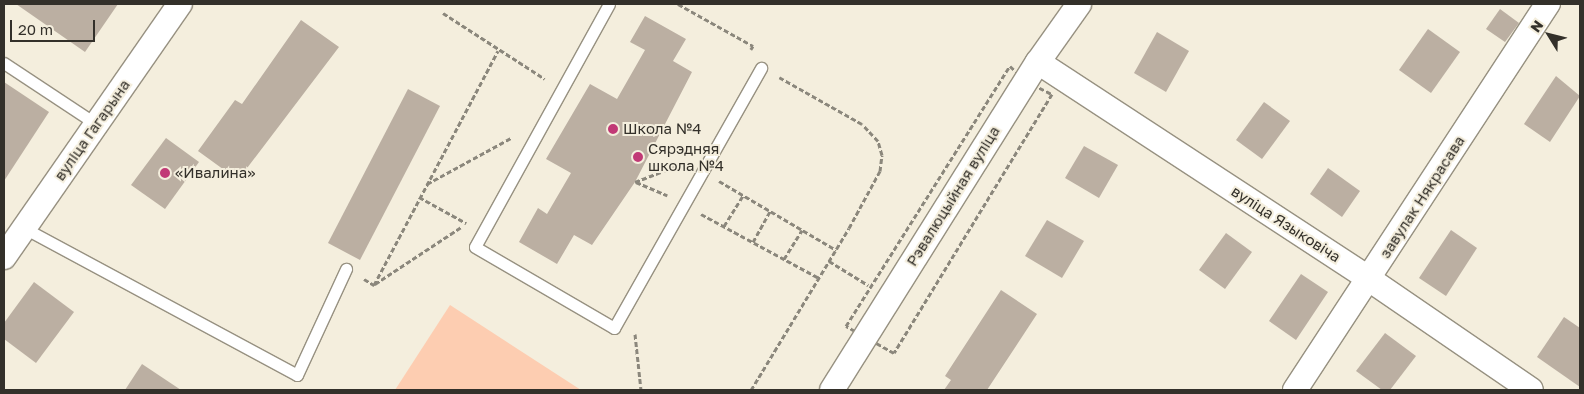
<!DOCTYPE html>
<meta charset="utf-8">
<style>
body{margin:0}
#map{position:relative;width:1584px;height:394px;overflow:hidden;background:#f4eedd;font-family:"Golos Text",sans-serif}
div>[style]{position:absolute}
.green>*{inset:0;background:#fdcdb1}
.building>*{inset:0;background:#bbafa2}
.path>*{height:3px;margin-top:-1.5px;transform-origin:0;background:repeating-linear-gradient(90deg,#8b877c 0 5px,transparent 0 7.5px)}
.roads{filter:drop-shadow(1px 0 #979181) drop-shadow(-1px 0 #979181) drop-shadow(0 1px #979181) drop-shadow(0 -1px #979181)}
.service>*{height:11px;margin:-5.5px;padding:0 5.5px;transform-origin:5.5px;border-radius:5.5px;background:#fff}
.minor>*{height:24px;margin:-12px;padding:0 12px;transform-origin:12px;border-radius:12px;background:#fff}
.dots>*{width:14px;height:14px;translate:-50% -50%;box-sizing:border-box;border:2px solid #f4eedd;border-radius:50%}
span{translate:-50% -50%;white-space:nowrap;text-align:center;line-height:1.15;-webkit-text-stroke:4px #f4eedd;paint-order:stroke}
.poi-label{font-size:15px;color:#33302a}
.left{translate:0 -50%;text-align:left}
.street-label{font-size:15px;color:#33302a}
.frame{position:absolute;inset:0;border:5px solid #33302a;pointer-events:none}
.north{position:absolute;left:1524px;top:10px;width:50px;height:50px;-webkit-text-stroke:4px #f4eedd;paint-order:stroke;rotate:306deg;font-size:14px;font-weight:700;line-height:20px;text-align:center;color:#33302a}
.north::after{content:'';display:block;margin:auto;width:18px;height:22px;background:#33302a;clip-path:polygon(50% 0,100% 100%,50% 72%,0 100%)}
.scale{position:absolute;left:10px;top:20px;width:85px;height:22px;box-sizing:border-box;border:2px solid #33302a;border-top:0;padding-left:6px;font-size:15px;line-height:18px;white-space:nowrap;color:#33302a;-webkit-text-stroke:4px #f4eedd;paint-order:stroke}
</style>
<div id="map">
<div class="green">
<div style="clip-path:polygon(450px 305px,581px 390px,395px 390px)"></div>
</div>
<div class="building">
<div style="clip-path:polygon(16px 4px,118px 4px,85px 52px)"></div>
<div style="clip-path:polygon(1500px 9px,1519px 23px,1505px 42px,1486px 29px)"></div>
<div style="clip-path:polygon(645px 16px,686px 39px,673px 61px,692px 72px,635px 182px,592px 245px,574px 235px,557px 264px,519px 242px,538px 208px,547px 214px,571px 173px,546px 159px,590px 84px,617px 99px,645px 50px,630px 42px)"></div>
<div style="clip-path:polygon(301px 20px,339px 47px,238px 180px,198px 151px,235px 100px,242px 104px)"></div>
<div style="clip-path:polygon(1428px 29px,1460px 52px,1431px 93px,1399px 70px)"></div>
<div style="clip-path:polygon(1157px 32px,1189px 51px,1166px 92px,1134px 73px)"></div>
<div style="clip-path:polygon(1556px 76px,1580px 96px,1550px 142px,1524px 124px)"></div>
<div style="clip-path:polygon(4px 82px,49px 112px,4px 181px)"></div>
<div style="clip-path:polygon(408px 89px,440px 106px,360px 260px,328px 243px)"></div>
<div style="clip-path:polygon(1264px 102px,1290px 121px,1262px 159px,1236px 140px)"></div>
<div style="clip-path:polygon(166px 138px,199px 162px,165px 209px,131px 185px)"></div>
<div style="clip-path:polygon(1084px 146px,1118px 165px,1099px 198px,1065px 178px)"></div>
<div style="clip-path:polygon(1328px 168px,1360px 191px,1342px 217px,1310px 194px)"></div>
<div style="clip-path:polygon(1047px 220px,1084px 241px,1062px 278px,1025px 256px)"></div>
<div style="clip-path:polygon(1451px 230px,1477px 248px,1446px 296px,1419px 278px)"></div>
<div style="clip-path:polygon(1226px 233px,1252px 252px,1225px 289px,1199px 270px)"></div>
<div style="clip-path:polygon(1301px 274px,1328px 292px,1296px 340px,1269px 321px)"></div>
<div style="clip-path:polygon(34px 282px,74px 312px,36px 363px,4px 339px,4px 323px)"></div>
<div style="clip-path:polygon(1001px 290px,1037px 314px,987px 390px,944px 390px,951px 380px,945px 376px)"></div>
<div style="clip-path:polygon(1564px 317px,1580px 328px,1580px 387px,1537px 357px)"></div>
<div style="clip-path:polygon(1385px 333px,1416px 356px,1390px 390px,1382px 390px,1356px 371px)"></div>
<div style="clip-path:polygon(142px 364px,181px 390px,125px 390px)"></div>
</div>
<div class="path">
<div style="left:678px;top:4px;width:86px;rotate:29.2deg"></div>
<div style="left:753px;top:46px;width:4px;rotate:124deg"></div>
<div style="left:443px;top:13px;width:121px;rotate:32.9deg"></div>
<div style="left:1010px;top:66px;width:22px;rotate:43deg"></div>
<div style="left:1026px;top:81px;width:29px;rotate:27deg"></div>
<div style="left:1052px;top:94px;width:303px;rotate:121.4deg"></div>
<div style="left:894px;top:353px;width:55px;rotate:-150.6deg"></div>
<div style="left:846px;top:326px;width:307px;rotate:-57.8deg"></div>
<div style="left:719px;top:181px;width:136px;rotate:30.5deg"></div>
<div style="left:635px;top:182px;width:53px;rotate:-21.2deg"></div>
<div style="left:636px;top:182px;width:34px;rotate:23deg"></div>
<div style="left:427px;top:184px;width:96px;rotate:-28.7deg"></div>
<div style="left:419px;top:197px;width:54px;rotate:29deg"></div>
<div style="left:701px;top:214px;width:134px;rotate:28.5deg"></div>
<div style="left:724px;top:226px;width:36px;rotate:-58deg"></div>
<div style="left:753px;top:242px;width:35px;rotate:-61deg"></div>
<div style="left:784px;top:259px;width:34px;rotate:-58deg"></div>
<div style="left:829px;top:261px;width:46px;rotate:31.6deg"></div>
<div style="left:364px;top:279px;width:12px;rotate:31deg"></div>
<div style="left:374px;top:285px;width:265px;rotate:-62.1deg"></div>
<div style="left:375px;top:284px;width:103px;rotate:-33.5deg"></div>
<div style="left:635px;top:334px;width:56px;rotate:83.9deg"></div>
<div style="left:751px;top:390px;width:189px;rotate:-58.8deg"></div>
<div style="left:849px;top:228px;width:65px;rotate:-61.5deg"></div>
<div style="left:880px;top:171px;width:16px;rotate:-83deg"></div>
<div style="left:882px;top:155px;width:15px;rotate:-106deg"></div>
<div style="left:878px;top:141px;width:23px;rotate:-133deg"></div>
<div style="left:862px;top:124px;width:95px;rotate:-150.5deg"></div>
</div>
<div class="roads">
<div class="service">
<div style="left:609px;top:4px;width:277px;rotate:118.9deg"></div>
<div style="left:475px;top:247px;width:161px;rotate:30.2deg"></div>
<div style="left:614px;top:328px;width:299px;rotate:-60.5deg"></div>
<div style="left:4px;top:63px;width:110px;rotate:33.5deg"></div>
<div style="left:24px;top:228px;width:310px;rotate:28.3deg"></div>
<div style="left:297px;top:375px;width:117px;rotate:-65.2deg"></div>
</div>
<div class="minor">
<div style="left:1038px;top:62px;width:396px;rotate:33.2deg"></div>
<div style="left:1369px;top:279px;width:196px;rotate:34.4deg"></div>
<div style="left:4px;top:257px;width:308px;rotate:-55.2deg"></div>
<div style="left:832px;top:390px;width:387px;rotate:-57.9deg"></div>
<div style="left:1038px;top:62px;width:71px;rotate:-54.7deg"></div>
<div style="left:1295px;top:390px;width:462px;rotate:-56.8deg"></div>
</div>
</div>
<div class="dots">
<div style="left:613px;top:129px;background:#c13976"></div>
<div style="left:638px;top:157px;background:#c13976"></div>
<div style="left:165px;top:173px;background:#c13976"></div>
</div>
<div class="poi-label">
<span class="left" style="left:623px;top:129px">Школа №4</span>
<span class="left" style="left:648px;top:157px">Сярэдняя<br>школа №4</span>
<span class="left" style="left:175px;top:173px">«Ивалина»</span>
</div>
<div class="street-label">
<span style="left:92px;top:130px;rotate:-55deg">вуліца Гагарына</span>
<span style="left:953px;top:196px;rotate:-58deg">Рэвалюцыйная вуліца</span>
<span style="left:1422px;top:197px;rotate:-57deg">завулак Някрасава</span>
<span style="left:1286px;top:224px;rotate:33deg">вуліца Языковіча</span>
</div>
<div class="frame"></div>
<div class="north">N</div>
<div class="scale">20 m</div>
</div>
